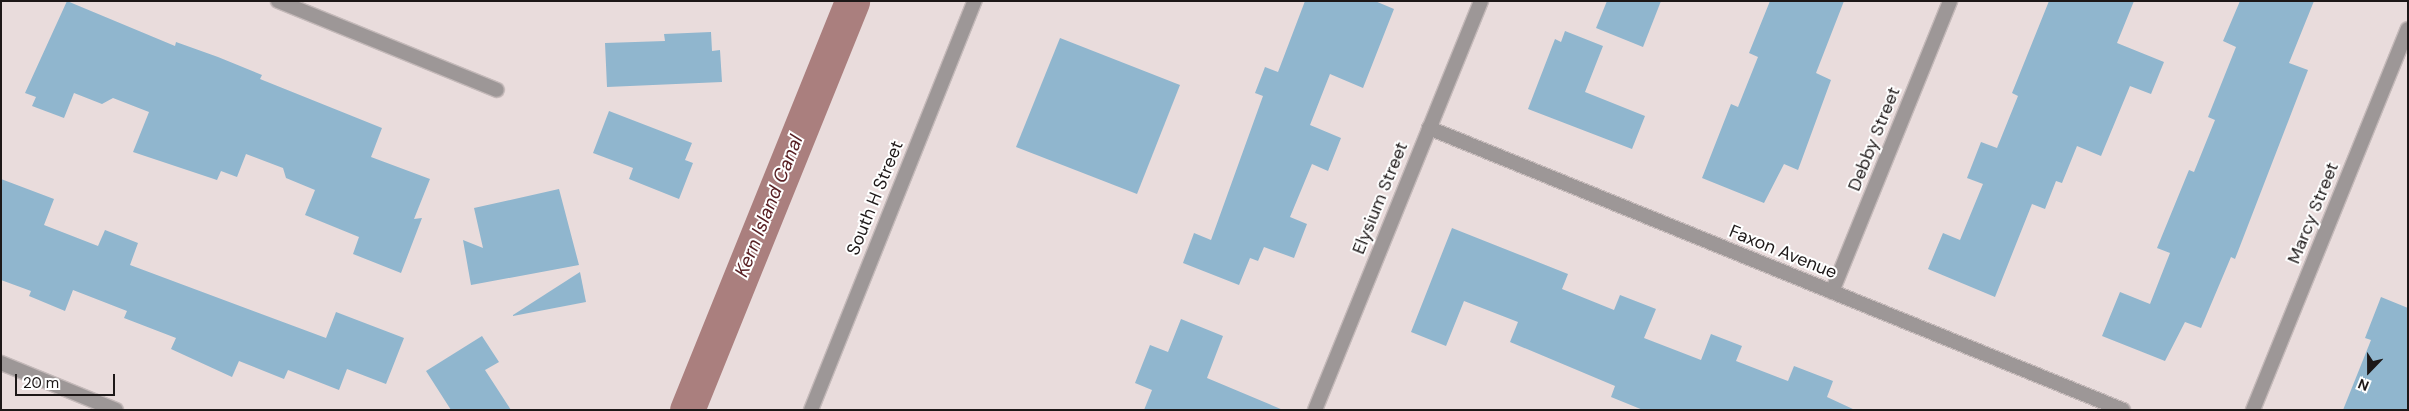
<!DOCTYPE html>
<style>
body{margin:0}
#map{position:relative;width:2409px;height:411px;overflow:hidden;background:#e9dcdc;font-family:"DM Sans",sans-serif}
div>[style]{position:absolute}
.canal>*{height:35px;margin:-17.5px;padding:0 17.5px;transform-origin:17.5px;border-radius:17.5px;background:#aa7f7e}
.building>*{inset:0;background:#90b6ce}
.roads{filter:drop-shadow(1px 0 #c4b9b9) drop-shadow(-1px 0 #c4b9b9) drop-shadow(0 1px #c4b9b9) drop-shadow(0 -1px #c4b9b9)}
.minor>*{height:14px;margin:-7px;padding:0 7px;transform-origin:7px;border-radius:7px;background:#9d9797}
.tertiary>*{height:14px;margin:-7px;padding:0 7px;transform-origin:7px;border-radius:7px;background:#9d9797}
span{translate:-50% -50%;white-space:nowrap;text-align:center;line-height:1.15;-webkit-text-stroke:4px #fff;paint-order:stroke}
.street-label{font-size:18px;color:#1d1818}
.water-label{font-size:19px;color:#592024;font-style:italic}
.frame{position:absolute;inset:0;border:2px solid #1d1818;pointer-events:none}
.north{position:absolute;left:2344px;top:346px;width:50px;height:50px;-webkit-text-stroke:4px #fff;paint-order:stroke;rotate:202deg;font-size:14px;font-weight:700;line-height:20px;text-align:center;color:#1d1818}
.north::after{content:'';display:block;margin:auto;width:18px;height:22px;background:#1d1818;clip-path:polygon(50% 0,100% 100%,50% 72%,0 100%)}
.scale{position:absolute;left:15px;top:374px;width:100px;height:22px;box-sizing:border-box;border:2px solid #1d1818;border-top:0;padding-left:6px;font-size:15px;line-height:18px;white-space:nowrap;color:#1d1818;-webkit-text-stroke:4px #fff;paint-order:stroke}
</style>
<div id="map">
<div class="canal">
<div style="left:687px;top:410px;width:441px;rotate:-68deg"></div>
</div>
<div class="building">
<div style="clip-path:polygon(67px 1px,175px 46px,176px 42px,218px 57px,262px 75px,260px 79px,382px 128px,371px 157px,430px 179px,414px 219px,422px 218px,401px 273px,353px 254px,359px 237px,305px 215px,315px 190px,286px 178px,283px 168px,246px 154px,237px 177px,221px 171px,217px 180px,133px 152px,149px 112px,113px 98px,102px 104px,74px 93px,64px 118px,32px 106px,36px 97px,25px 93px)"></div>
<div style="clip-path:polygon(1305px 1px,1375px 1px,1394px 9px,1363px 88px,1330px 74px,1310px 125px,1341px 138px,1328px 171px,1312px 164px,1290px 217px,1307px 224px,1294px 258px,1264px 247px,1258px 261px,1250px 258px,1239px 285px,1183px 263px,1194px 233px,1211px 240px,1263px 96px,1255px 93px,1265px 67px,1278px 72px)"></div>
<div style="clip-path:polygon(1607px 1px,1661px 1px,1643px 47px,1596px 28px)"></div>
<div style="clip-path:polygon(1770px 1px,1844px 1px,1816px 73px,1831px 80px,1798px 170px,1784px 164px,1764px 203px,1702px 178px,1731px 104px,1738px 107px,1758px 57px,1749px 53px)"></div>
<div style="clip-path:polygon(2049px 1px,2134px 1px,2117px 43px,2164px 62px,2151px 94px,2130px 86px,2101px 156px,2077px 146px,2062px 183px,2056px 181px,2045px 209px,2032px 204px,1995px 297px,1928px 269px,1943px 233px,1960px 240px,1983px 184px,1967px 178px,1981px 142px,1997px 148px,2018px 96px,2012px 93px)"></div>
<div style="clip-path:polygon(2240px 1px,2314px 1px,2289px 63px,2308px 70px,2235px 259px,2231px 257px,2201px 328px,2185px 322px,2165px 361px,2102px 336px,2120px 292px,2150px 304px,2170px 253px,2157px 248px,2189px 170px,2194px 172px,2215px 120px,2208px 117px,2236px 47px,2223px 41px)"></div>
<div style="clip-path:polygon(1565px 31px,1603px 46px,1585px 92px,1645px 116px,1632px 149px,1528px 109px,1555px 39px,1561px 42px)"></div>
<div style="clip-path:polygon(711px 32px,712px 51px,720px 50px,722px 82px,607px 87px,605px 43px,665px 41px,664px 34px)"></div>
<div style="clip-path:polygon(1060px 38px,1180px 85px,1137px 194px,1016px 147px)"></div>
<div style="clip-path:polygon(609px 111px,692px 143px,685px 160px,693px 163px,679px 199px,629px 179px,633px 168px,593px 153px)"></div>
<div style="clip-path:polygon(1px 179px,54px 199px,44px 225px,98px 246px,105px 230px,138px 243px,130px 265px,326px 338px,336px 312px,404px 338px,386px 384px,347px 369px,339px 390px,288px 370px,284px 379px,239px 361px,232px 377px,171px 349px,176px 338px,124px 318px,127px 311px,73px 290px,65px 311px,29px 296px,31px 291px,1px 280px)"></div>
<div style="clip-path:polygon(559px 189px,579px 265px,471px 285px,463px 240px,483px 248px,474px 208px)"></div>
<div style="clip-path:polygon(1452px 228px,1568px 274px,1562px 289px,1614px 310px,1620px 295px,1656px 309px,1644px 338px,1701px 360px,1711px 334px,1742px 346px,1736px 361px,1788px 381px,1794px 366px,1833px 381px,1827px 397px,1855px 410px,1643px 410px,1611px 397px,1615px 386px,1510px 342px,1518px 322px,1464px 301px,1446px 346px,1411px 332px)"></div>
<div style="clip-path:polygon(580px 272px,586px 302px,513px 316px,513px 315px)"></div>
<div style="clip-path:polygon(2381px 297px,2408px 308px,2408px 410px,2343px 410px,2371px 340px,2365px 338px)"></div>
<div style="clip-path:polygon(1181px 319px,1223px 336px,1207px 378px,1283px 410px,1144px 410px,1152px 390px,1135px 383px,1150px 345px,1168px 352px)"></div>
<div style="clip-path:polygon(482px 336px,499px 362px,485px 370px,511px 410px,451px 410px,426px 371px)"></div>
</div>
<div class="roads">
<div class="minor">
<div style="left:278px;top:1px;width:236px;rotate:22.1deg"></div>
<div style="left:1429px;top:128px;width:749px;rotate:22.11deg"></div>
<div style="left:1832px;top:292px;width:314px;rotate:-67.9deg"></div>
<div style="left:1px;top:363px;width:124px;rotate:22.2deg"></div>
<div style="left:1315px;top:410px;width:441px;rotate:-67.9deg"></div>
<div style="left:2253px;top:410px;width:411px;rotate:-67.9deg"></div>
</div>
<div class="tertiary">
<div style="left:811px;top:410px;width:441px;rotate:-68.2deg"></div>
</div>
</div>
<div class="street-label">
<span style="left:1874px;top:139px;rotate:-68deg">Debby Street</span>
<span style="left:875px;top:198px;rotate:-68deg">South H Street</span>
<span style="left:1380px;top:198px;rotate:-68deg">Elysium Street</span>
<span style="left:2313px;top:213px;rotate:-68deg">Marcy Street</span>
<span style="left:1783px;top:252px;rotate:22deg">Faxon Avenue</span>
</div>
<div class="water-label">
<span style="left:769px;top:206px;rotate:-68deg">Kern Island Canal</span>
</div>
<div class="frame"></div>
<div class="north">N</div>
<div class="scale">20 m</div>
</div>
